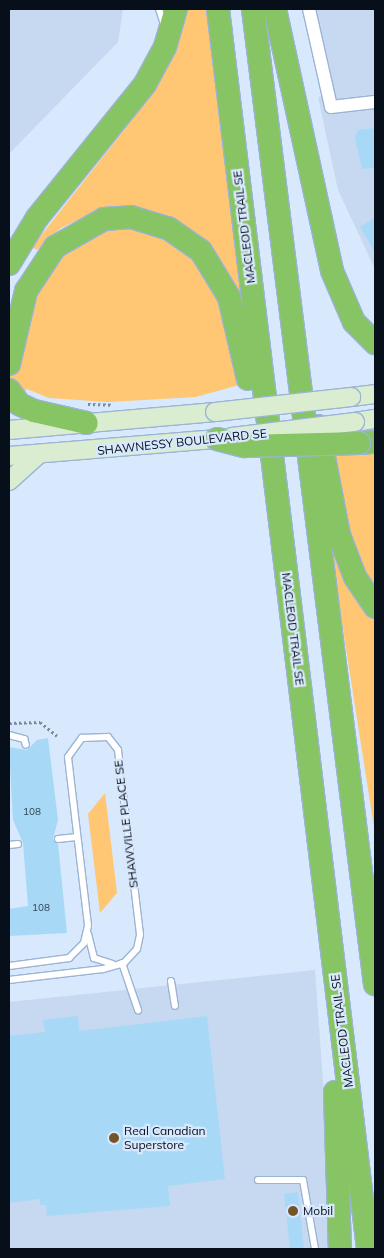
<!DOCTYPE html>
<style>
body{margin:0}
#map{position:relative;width:384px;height:1258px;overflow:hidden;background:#d8e8fd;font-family:Mulish,sans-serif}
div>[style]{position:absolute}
.built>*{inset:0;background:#c7d9f0}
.green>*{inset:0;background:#ffc674}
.building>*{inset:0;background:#a7d9f6}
.path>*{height:2.5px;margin-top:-1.25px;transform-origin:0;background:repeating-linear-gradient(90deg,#7c899a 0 2.5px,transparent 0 5px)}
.roads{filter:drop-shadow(1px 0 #9bb4d4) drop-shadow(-1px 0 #9bb4d4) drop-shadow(0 1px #9bb4d4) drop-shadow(0 -1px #9bb4d4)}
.service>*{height:6px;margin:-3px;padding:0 3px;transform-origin:3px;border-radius:3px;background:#fff}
.minor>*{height:12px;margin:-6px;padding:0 6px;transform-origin:6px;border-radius:6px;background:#fff}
.secondary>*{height:18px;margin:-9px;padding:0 9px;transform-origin:9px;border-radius:9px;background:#dbedd0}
.motorway>*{height:22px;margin:-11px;padding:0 11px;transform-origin:11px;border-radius:11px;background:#87c463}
.bridges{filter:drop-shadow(1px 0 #9bb4d4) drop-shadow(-1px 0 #9bb4d4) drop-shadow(0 1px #9bb4d4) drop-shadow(0 -1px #9bb4d4)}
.secondary-bridge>*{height:18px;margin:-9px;padding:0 9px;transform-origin:9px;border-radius:9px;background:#dbedd0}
.motorway-bridge>*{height:22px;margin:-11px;padding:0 11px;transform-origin:11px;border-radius:11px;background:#87c463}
.dots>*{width:14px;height:14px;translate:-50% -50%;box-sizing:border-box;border:2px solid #d8e8fd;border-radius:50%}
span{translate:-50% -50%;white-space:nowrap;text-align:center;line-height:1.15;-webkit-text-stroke:4.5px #d8e8fd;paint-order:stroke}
.number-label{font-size:10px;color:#2f4252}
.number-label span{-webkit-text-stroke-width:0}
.street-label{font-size:12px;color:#070f1b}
.poi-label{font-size:12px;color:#070f1b}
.left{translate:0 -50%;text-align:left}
.frame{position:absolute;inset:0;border:10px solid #070f1b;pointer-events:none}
</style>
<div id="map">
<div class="built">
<div style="clip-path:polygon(9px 9px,123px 9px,118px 42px,9px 154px)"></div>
<div style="clip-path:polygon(316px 9px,375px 9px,375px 269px,338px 190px,318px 97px,333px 95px)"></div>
<div style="clip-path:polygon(315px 970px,334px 1235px,331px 1249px,9px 1249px,9px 1002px)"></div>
</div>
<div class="green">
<div style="clip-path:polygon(180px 9px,206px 9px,243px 311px,202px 246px,94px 212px,61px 228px,37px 250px,32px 247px,128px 125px,152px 84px)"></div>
<div style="clip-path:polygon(117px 223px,166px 235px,198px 263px,221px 307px,239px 385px,196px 397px,108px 402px,49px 398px,27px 389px,22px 396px,9px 380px,16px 340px,51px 256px)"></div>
<div style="clip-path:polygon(375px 447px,375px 593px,350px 542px,331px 454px)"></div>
<div style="clip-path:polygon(330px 546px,335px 546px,375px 615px,375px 834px)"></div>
<div style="clip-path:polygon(105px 793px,117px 893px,100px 913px,88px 814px)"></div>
</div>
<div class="building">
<div style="clip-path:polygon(375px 128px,375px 168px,362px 169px,355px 138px,358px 130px)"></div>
<div style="clip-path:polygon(375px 218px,375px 252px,360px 227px)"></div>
<div style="clip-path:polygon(48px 738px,58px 820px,53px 839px,58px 844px,67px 933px,9px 936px,9px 909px,28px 906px,23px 843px,13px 820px,9px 747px,27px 750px,37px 740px)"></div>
<div style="clip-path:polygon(78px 1016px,79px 1031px,207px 1016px,225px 1179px,168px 1186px,170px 1206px,47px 1216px,46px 1205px,40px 1205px,40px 1199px,9px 1203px,9px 1036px,45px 1032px,43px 1020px)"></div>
<div style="clip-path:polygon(298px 1192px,304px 1249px,290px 1249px,284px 1194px)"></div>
</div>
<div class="path">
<div style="left:88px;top:404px;width:24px;rotate:2deg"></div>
<div style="left:9px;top:723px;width:31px;rotate:-2deg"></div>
<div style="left:40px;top:722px;width:22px;rotate:39deg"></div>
</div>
<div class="roads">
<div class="service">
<div style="left:159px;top:9px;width:16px;rotate:72deg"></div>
<div style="left:9px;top:735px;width:16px;rotate:15deg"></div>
<div style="left:24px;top:739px;width:6px;rotate:72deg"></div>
<div style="left:58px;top:839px;width:19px;rotate:-6deg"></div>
<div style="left:9px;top:845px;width:9px;rotate:-6deg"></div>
<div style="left:88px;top:934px;width:25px;rotate:76deg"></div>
<div style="left:94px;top:958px;width:19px;rotate:18deg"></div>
<div style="left:122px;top:963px;width:50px;rotate:71.2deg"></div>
<div style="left:9px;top:966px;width:61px;rotate:-7.6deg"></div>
<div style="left:69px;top:958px;width:21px;rotate:-45deg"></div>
<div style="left:84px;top:943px;width:18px;rotate:-77deg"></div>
<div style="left:88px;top:925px;width:169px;rotate:-96.8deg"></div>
<div style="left:68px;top:757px;width:24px;rotate:-54deg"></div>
<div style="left:82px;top:738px;width:26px;rotate:-2deg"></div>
<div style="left:108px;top:737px;width:16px;rotate:52deg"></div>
<div style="left:118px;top:750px;width:186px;rotate:83.2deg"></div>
<div style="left:140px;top:935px;width:14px;rotate:102deg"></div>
<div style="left:137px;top:949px;width:19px;rotate:133deg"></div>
<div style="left:124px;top:963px;width:22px;rotate:164deg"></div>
<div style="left:103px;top:969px;width:95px;rotate:173.3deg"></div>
<div style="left:171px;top:981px;width:25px;rotate:81deg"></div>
<div style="left:258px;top:1180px;width:45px"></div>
<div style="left:303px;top:1180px;width:70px;rotate:80.1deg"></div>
</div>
<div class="minor">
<div style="left:309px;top:9px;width:100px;rotate:77.3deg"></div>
<div style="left:331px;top:107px;width:44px;rotate:-6.5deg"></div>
</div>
<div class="secondary">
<div style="left:351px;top:397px;width:24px;rotate:-7deg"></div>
<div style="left:355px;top:422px;width:20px;rotate:-9deg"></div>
<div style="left:9px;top:430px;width:207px;rotate:-5deg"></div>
<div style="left:9px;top:456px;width:209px;rotate:-4.7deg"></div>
<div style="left:9px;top:481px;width:38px;rotate:-42deg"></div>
</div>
<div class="motorway">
<div style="left:218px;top:9px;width:1249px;rotate:83.1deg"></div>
<div style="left:253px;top:9px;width:983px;rotate:82.87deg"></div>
<div style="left:275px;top:9px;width:268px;rotate:77.7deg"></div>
<div style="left:332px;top:271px;width:56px;rotate:66.7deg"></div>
<div style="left:354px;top:322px;width:30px;rotate:45deg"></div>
<div style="left:9px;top:264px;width:54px;rotate:-58.7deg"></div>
<div style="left:37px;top:218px;width:172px;rotate:-51.1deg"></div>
<div style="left:145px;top:84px;width:42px;rotate:-61.6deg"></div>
<div style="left:165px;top:47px;width:40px;rotate:-74deg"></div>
<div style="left:9px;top:364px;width:75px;rotate:-76.9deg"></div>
<div style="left:26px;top:291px;width:53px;rotate:-56.6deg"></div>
<div style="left:55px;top:247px;width:56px;rotate:-29.7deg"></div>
<div style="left:104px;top:219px;width:27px;rotate:-4deg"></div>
<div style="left:131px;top:217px;width:39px;rotate:17deg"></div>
<div style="left:168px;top:228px;width:40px;rotate:34.9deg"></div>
<div style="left:201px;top:251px;width:54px;rotate:58.7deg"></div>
<div style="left:229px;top:297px;width:84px;rotate:77deg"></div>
<div style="left:9px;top:390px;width:17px;rotate:54deg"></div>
<div style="left:19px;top:404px;width:17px;rotate:25deg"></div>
<div style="left:34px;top:411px;width:54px;rotate:12.8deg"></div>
<div style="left:318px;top:426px;width:111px;rotate:79.1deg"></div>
<div style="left:339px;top:535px;width:45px;rotate:69.1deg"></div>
<div style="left:355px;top:577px;width:36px;rotate:56deg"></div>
<div style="left:359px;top:443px;width:16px;rotate:-4deg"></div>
<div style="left:335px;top:1092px;width:157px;rotate:88.2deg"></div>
</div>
</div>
<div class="bridges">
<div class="secondary-bridge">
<div style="left:215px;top:412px;width:137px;rotate:-6.3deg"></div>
<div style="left:232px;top:437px;width:124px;rotate:-7deg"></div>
</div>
<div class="motorway-bridge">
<div style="left:217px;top:439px;width:28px;rotate:15deg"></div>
<div style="left:244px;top:446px;width:115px;rotate:-1.5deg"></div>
</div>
</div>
<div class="dots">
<div style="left:114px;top:1138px;background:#735529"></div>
<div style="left:293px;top:1211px;background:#735529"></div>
</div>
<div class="number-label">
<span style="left:32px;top:812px">108</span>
<span style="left:41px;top:908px">108</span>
</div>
<div class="street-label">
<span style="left:244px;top:227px;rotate:-97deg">MACLEOD TRAIL SE</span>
<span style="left:182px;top:442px;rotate:-6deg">SHAWNESSY BOULEVARD SE</span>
<span style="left:293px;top:629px;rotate:83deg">MACLEOD TRAIL SE</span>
<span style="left:126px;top:824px;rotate:-97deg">SHAWVILLE PLACE SE</span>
<span style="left:342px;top:1031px;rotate:-97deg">MACLEOD TRAIL SE</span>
</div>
<div class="poi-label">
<span class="left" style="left:124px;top:1138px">Real Canadian<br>Superstore</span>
<span class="left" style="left:303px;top:1211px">Mobil</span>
</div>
<div class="frame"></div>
</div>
